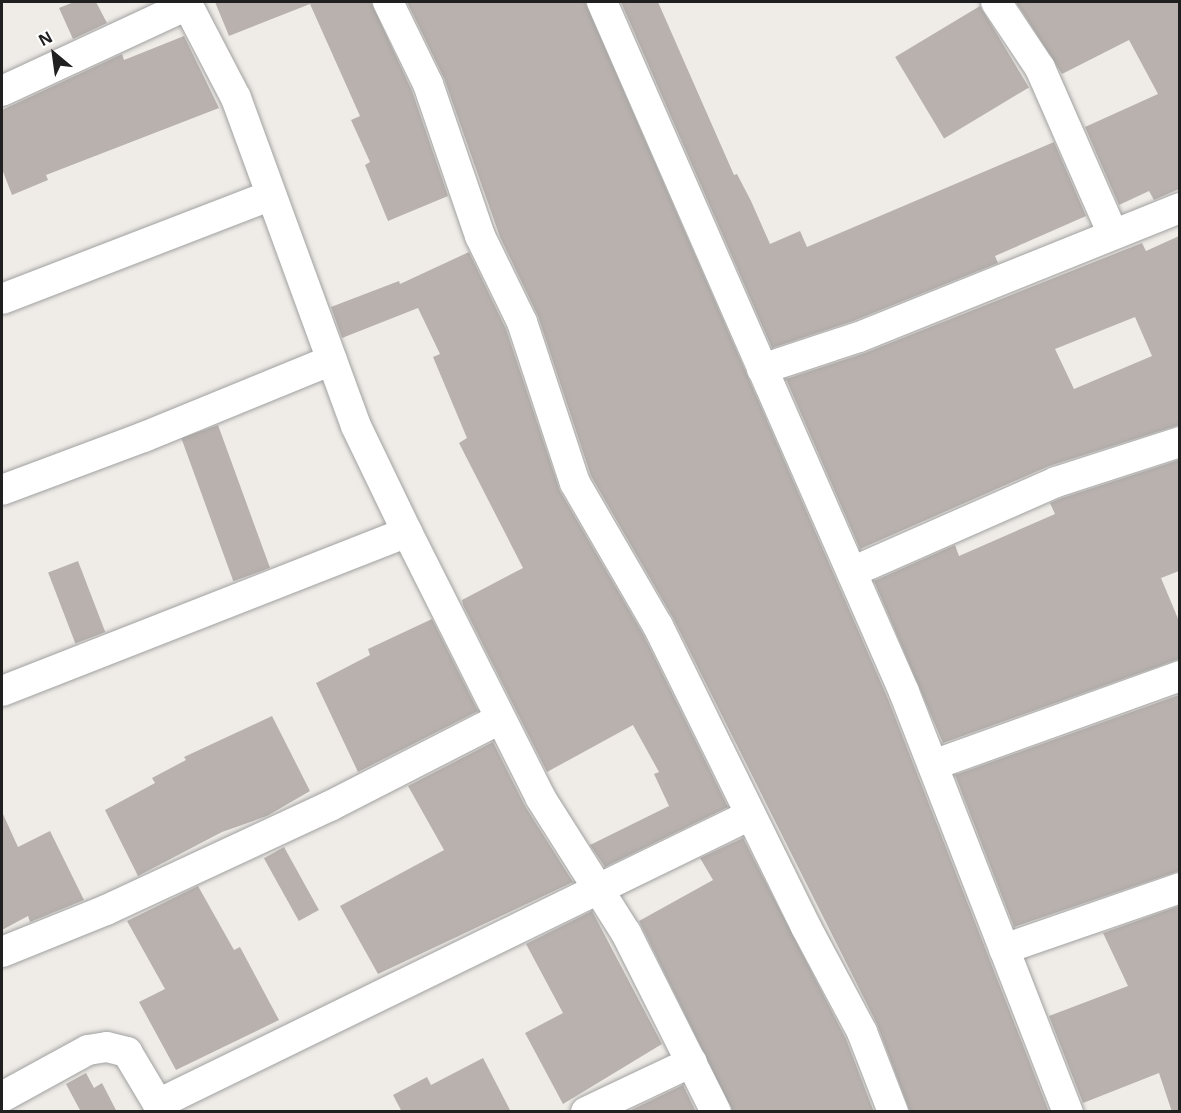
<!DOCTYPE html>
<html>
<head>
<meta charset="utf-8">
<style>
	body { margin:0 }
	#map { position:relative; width:1181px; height:1113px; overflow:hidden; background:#efece7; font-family:"Noto Sans",sans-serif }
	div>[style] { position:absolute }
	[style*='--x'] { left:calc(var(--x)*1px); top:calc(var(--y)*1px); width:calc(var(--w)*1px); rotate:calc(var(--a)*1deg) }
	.building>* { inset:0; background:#b8b1ad; transform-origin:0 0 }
	.roads { filter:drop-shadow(0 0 2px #a1a1a1) drop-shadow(0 0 2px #a1a1a1) }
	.minor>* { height:30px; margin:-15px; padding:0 15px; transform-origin:15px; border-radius:15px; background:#fff }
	span { translate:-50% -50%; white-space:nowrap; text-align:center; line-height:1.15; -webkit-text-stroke:6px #fff; paint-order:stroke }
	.frame { position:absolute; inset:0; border:3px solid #202020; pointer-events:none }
	.north { position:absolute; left:24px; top:24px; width:60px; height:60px; -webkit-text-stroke:4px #fff; paint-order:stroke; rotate:331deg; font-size:16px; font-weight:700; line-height:24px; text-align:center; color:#202020 }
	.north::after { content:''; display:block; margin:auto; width:21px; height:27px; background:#202020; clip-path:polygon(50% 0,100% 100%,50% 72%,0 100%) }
</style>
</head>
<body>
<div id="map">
	<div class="building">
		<i style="clip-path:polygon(74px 2px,96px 2px,107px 23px,73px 39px,59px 8px)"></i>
		<i style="clip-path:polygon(215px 2px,371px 2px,412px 91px,448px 196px,388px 221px,365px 165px,370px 162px,351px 120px,360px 116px,310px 4px,229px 36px)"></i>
		<i style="clip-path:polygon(407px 2px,585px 2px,888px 699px,1049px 1112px,910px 1112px,877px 1024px,673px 618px,591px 476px,538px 316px,500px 237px,444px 78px)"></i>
		<i style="clip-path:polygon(621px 2px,658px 2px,734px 175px,737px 174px,751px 201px,770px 244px,800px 231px,807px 247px,1054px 142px,1086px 216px,995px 256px,998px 263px,853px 321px,772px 348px)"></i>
		<i style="clip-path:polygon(1016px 2px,1179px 2px,1179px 189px,1154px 200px,1149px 191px,1119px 205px,1085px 127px,1158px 94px,1129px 40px,1062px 74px)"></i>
		<i style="left:980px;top:6px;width:95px;height:99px;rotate:59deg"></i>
		<i style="clip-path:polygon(184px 36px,219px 108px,46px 175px,48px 180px,12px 195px,2px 169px,2px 110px,122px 54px,124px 60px)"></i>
		<i style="clip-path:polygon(evenodd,1179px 236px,1179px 425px,1049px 466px,860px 549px,786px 379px,865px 353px,1142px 243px,1146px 251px,1179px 236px,1135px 317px,1152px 356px,1074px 389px,1055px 349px,1135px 317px)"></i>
		<i style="clip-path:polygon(469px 252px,506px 329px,560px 491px,643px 634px,728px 807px,605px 867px,590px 845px,669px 806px,654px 774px,659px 772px,633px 725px,547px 772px,463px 605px,462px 600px,523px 568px,459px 443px,467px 438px,433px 357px,440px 354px,418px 308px,342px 338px,331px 307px,399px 281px,400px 284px)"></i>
		<i style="left:218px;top:425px;width:152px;height:39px;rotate:70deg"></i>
		<i style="clip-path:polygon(1179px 460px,1179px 571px,1161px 578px,1179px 621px,1179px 659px,943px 743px,874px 581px,955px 545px,959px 556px,1055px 514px,1050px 503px,1062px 498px)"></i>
		<i style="left:78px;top:561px;width:76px;height:32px;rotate:69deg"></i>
		<i style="clip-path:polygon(432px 619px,478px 711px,358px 772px,316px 683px,370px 655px,368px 649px)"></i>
		<i style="clip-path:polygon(1179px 695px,1179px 871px,1014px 927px,955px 775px)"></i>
		<i style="clip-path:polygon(272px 716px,310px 791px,267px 816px,222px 832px,138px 876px,105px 810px,155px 783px,152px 778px,186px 760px,184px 757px)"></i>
		<i style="clip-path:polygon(493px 742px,525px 806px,573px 882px,378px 974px,340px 906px,444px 850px,408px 786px)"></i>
		<i style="clip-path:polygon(2px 812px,18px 847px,50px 831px,84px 900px,30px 922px,28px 916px,2px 930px)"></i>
		<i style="clip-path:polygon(743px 838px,846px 1039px,874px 1112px,733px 1112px,639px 921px,713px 880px,700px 858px)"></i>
		<i style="left:284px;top:847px;width:72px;height:23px;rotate:61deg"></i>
		<i style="clip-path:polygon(198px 886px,234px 950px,240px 947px,279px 1020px,176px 1070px,139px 1002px,165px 989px,127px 921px)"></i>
		<i style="clip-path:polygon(1179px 906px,1179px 1112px,1172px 1112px,1159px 1073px,1083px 1103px,1049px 1016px,1128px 986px,1103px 933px)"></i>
		<i style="clip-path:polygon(592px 911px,662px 1044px,563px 1104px,525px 1033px,563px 1013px,526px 944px)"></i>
		<i style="clip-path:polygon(483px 1058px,511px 1112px,402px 1112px,393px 1095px,427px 1077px,431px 1085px)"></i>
		<i style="clip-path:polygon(86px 1073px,94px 1088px,102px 1083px,117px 1112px,81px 1112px,66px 1084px)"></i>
		<i style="clip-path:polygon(683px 1085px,696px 1112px,627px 1112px)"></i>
	</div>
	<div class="roads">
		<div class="minor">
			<i style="--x:186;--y:2;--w:108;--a:62.5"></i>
			<i style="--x:236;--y:98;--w:349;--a:69.9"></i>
			<i style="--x:356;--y:426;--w:118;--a:64.3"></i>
			<i style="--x:407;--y:532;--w:297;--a:63.3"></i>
			<i style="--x:540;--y:797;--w:161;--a:57.7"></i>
			<i style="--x:626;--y:933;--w:200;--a:63.3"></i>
			<i style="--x:388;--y:2;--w:91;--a:64"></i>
			<i style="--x:428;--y:84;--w:161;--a:71.1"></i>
			<i style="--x:480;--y:236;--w:96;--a:64"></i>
			<i style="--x:522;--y:322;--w:169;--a:71.8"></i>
			<i style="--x:575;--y:483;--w:165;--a:59.9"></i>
			<i style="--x:658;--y:626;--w:335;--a:63.8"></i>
			<i style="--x:806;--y:927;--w:119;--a:61.9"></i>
			<i style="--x:862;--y:1032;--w:86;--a:68.8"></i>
			<i style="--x:602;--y:2;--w:753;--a:66.36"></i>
			<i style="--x:904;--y:692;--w:451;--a:68.7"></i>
			<i style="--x:996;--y:2;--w:79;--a:56.3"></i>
			<i style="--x:1040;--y:68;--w:179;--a:66.3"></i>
			<i style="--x:2;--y:91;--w:204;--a:-24.9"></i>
			<i style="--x:2;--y:299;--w:288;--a:-21.1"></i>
			<i style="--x:762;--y:369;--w:102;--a:-18.3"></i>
			<i style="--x:859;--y:337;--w:346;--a:-21.9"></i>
			<i style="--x:2;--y:490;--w:152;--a:-20.5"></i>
			<i style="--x:144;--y:437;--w:203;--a:-22.3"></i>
			<i style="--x:852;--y:572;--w:223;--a:-23.8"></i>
			<i style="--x:1056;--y:482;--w:130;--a:-17.9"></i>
			<i style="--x:2;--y:691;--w:435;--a:-21.4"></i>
			<i style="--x:933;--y:765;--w:263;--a:-19.8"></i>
			<i style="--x:1004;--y:949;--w:186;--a:-19.1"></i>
			<i style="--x:2;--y:952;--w:112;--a:-22"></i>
			<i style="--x:106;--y:910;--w:247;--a:-24.9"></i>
			<i style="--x:330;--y:806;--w:191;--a:-27.1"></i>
			<i style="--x:2;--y:1097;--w:98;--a:-28.7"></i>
			<i style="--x:88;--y:1050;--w:19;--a:-9"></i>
			<i style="--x:107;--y:1047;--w:21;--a:14"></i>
			<i style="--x:127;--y:1052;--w:61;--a:59.2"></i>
			<i style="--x:162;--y:1112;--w:9;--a:-117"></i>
			<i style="--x:158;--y:1104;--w:659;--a:-26.02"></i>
			<i style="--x:586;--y:1112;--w:117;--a:-25.3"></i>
		</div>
	</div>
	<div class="frame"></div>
	<div class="north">N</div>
</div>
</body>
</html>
